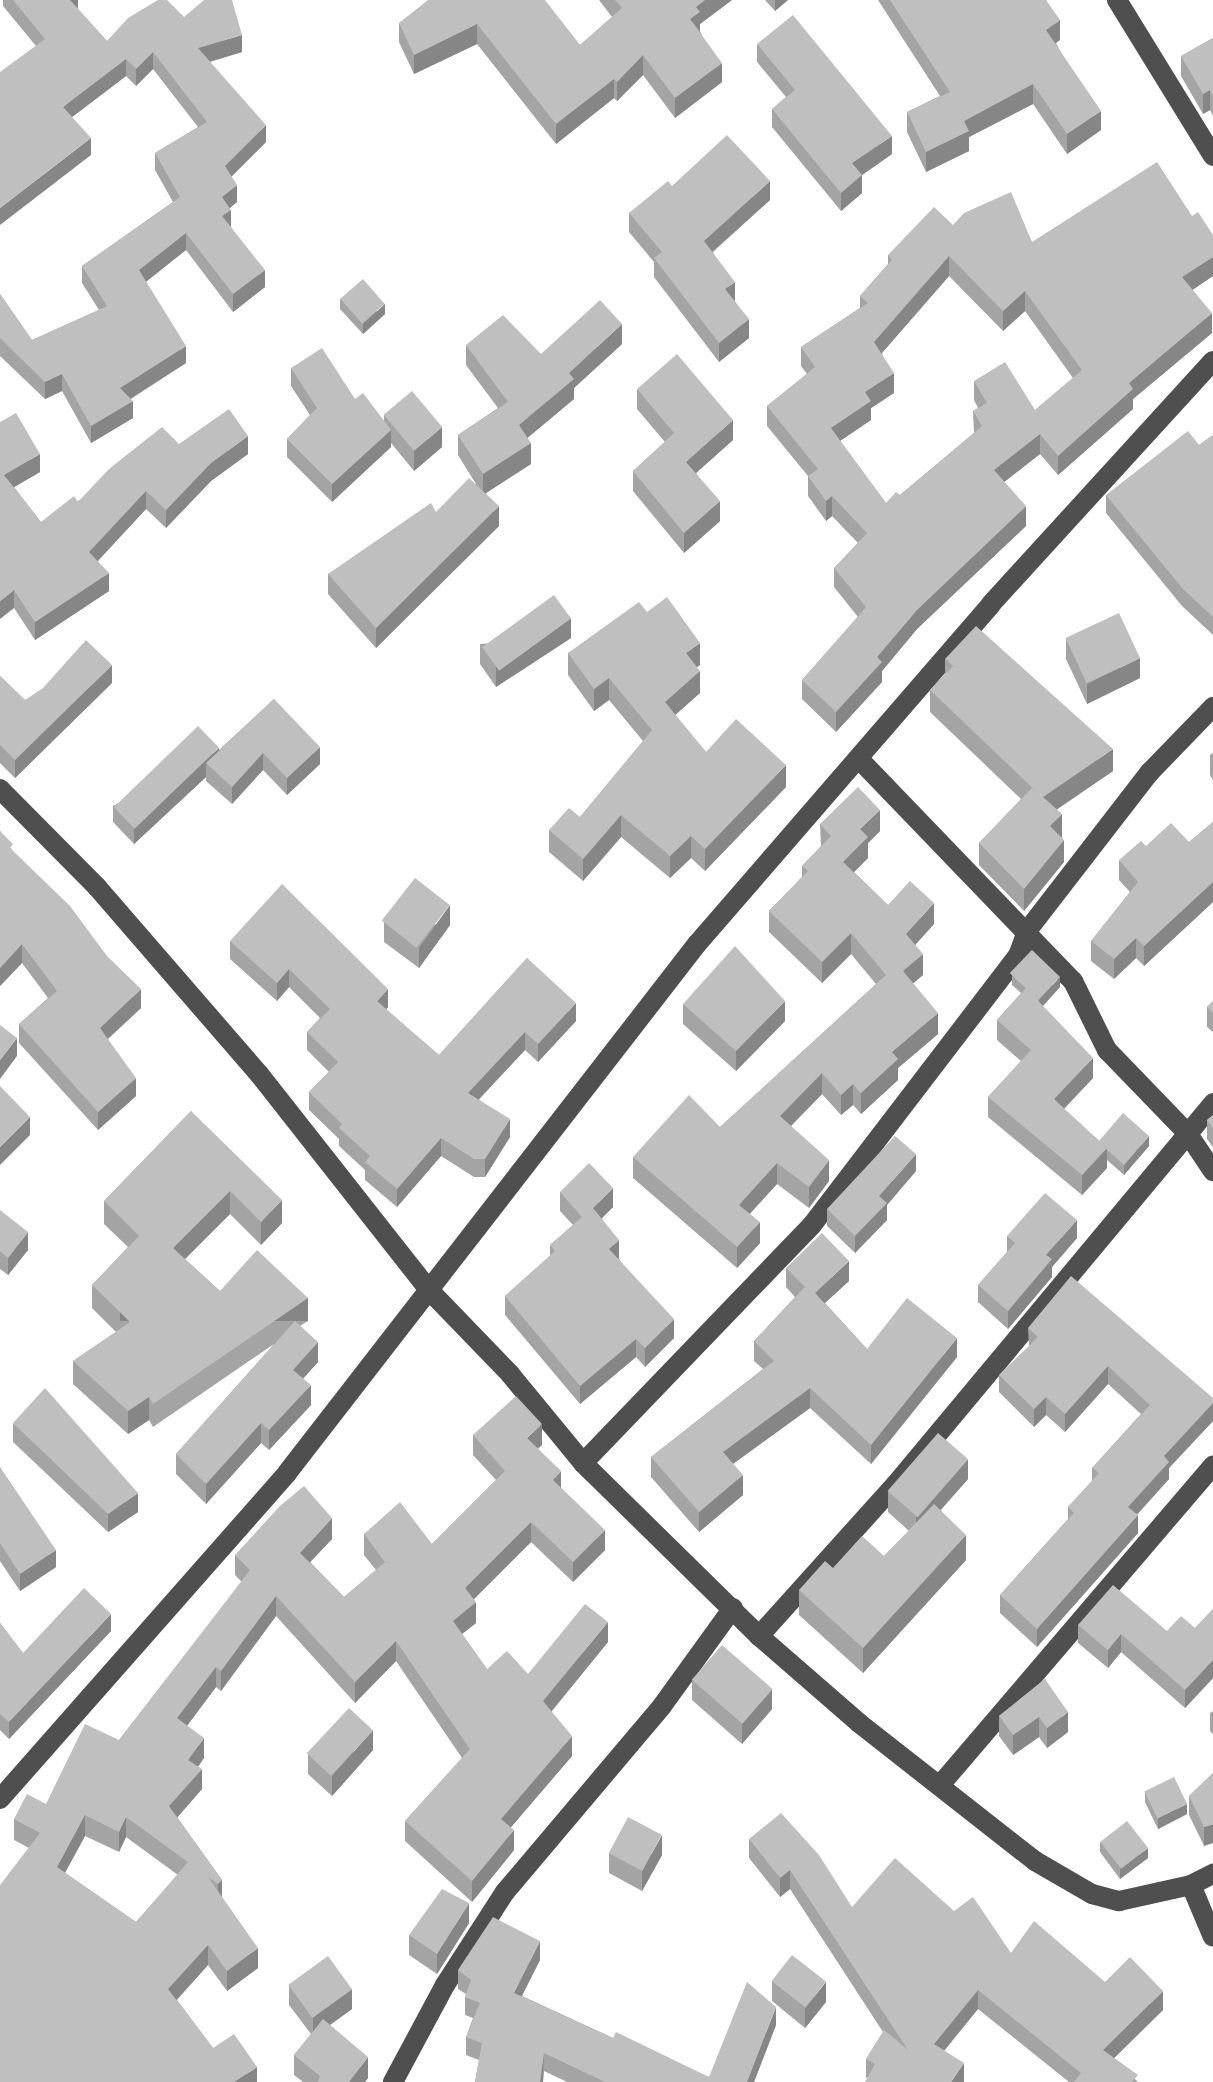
<!DOCTYPE html>
<html>
<head>
<meta charset="utf-8">
<style>
	body { margin:0 }
	#map { position:relative; width:1213px; height:2082px; overflow:hidden; background:#fff; font-family:Rubik,sans-serif }
	div>[style] { position:absolute }
	[style*='--x'] { left:calc(var(--x)*1px); top:calc(var(--y)*1px); width:calc(var(--w)*1px); rotate:calc(var(--a)*1deg) }
	.minor>* { height:20px; margin:-10px; padding:0 10px; transform-origin:10px; border-radius:10px; background:#4f4f4f }
	.wall>* { inset:0; background:#a4a4a4 }
	.shaded-wall>* { inset:0; background:#868686; transform-origin:0 0 }
	.building>* { inset:0; background:#bfbfbf; transform-origin:0 0 }
	span { translate:-50% -50%; white-space:nowrap; text-align:center; line-height:1.15; -webkit-text-stroke:8px #fff; paint-order:stroke }
</style>
</head>
<body>
<div id="map">
	<div class="minor">
		<i style="--x:1117;--y:0;--w:183;--a:58.4"></i>
		<i style="--x:861;--y:761;--w:306;--a:46.1"></i>
		<i style="--x:1073;--y:981;--w:77;--a:63.8"></i>
		<i style="--x:1107;--y:1050;--w:117;--a:46"></i>
		<i style="--x:1188;--y:1134;--w:45;--a:56"></i>
		<i style="--x:0;--y:789;--w:138;--a:45.3"></i>
		<i style="--x:97;--y:887;--w:247;--a:49.1"></i>
		<i style="--x:259;--y:1074;--w:275;--a:51.8"></i>
		<i style="--x:429;--y:1290;--w:117;--a:46"></i>
		<i style="--x:510;--y:1374;--w:115;--a:50.6"></i>
		<i style="--x:583;--y:1463;--w:247;--a:44.5"></i>
		<i style="--x:759;--y:1636;--w:133;--a:41"></i>
		<i style="--x:859;--y:1723;--w:224;--a:38.1"></i>
		<i style="--x:1035;--y:1861;--w:66;--a:30.1"></i>
		<i style="--x:1092;--y:1894;--w:28;--a:15"></i>
		<i style="--x:1119;--y:1901;--w:74;--a:-12.5"></i>
		<i style="--x:1191;--y:1885;--w:25;--a:-27"></i>
		<i style="--x:583;--y:1463;--w:330;--a:-46.1"></i>
		<i style="--x:812;--y:1225;--w:339;--a:-52.6"></i>
		<i style="--x:1018;--y:956;--w:27;--a:-70"></i>
		<i style="--x:1027;--y:931;--w:201;--a:-52.3"></i>
		<i style="--x:1150;--y:772;--w:91;--a:-45.9"></i>
		<i style="--x:759;--y:1636;--w:205;--a:-48"></i>
		<i style="--x:896;--y:1484;--w:496;--a:-50.2"></i>
		<i style="--x:941;--y:1784;--w:419;--a:-49.5"></i>
		<i style="--x:0;--y:1799;--w:434;--a:-48.6"></i>
		<i style="--x:287;--y:1473;--w:669;--a:-52.22"></i>
		<i style="--x:697;--y:944;--w:449;--a:-49.1"></i>
		<i style="--x:991;--y:604;--w:329;--a:-47.6"></i>
		<i style="--x:1191;--y:1885;--w:56;--a:67.1"></i>
		<i style="--x:393;--y:2082;--w:110;--a:-61.8"></i>
		<i style="--x:445;--y:1985;--w:111;--a:-57.2"></i>
		<i style="--x:505;--y:1892;--w:243;--a:-49.8"></i>
		<i style="--x:662;--y:1706;--w:121;--a:-54.1"></i>
	</div>
	<div class="wall">
		<i style="clip-path:polygon(3px 0,78px 0,78px 9px,107px 41px,184px 17px,242px 52px,210px 62px,266px 142px,231px 177px,237px 202px,230px 208px,231px 227px,265px 287px,233px 312px,186px 250px,146px 282px,186px 363px,131px 399px,133px 418px,91px 443px,62px 391px,45px 399px,0 356px,0 294px,32px 340px,99px 310px,82px 283px,82px 266px,173px 202px,155px 170px,155px 153px,198px 127px,153px 69px,136px 86px,126px 76px,72px 117px,91px 155px,36px 46px,3px 6px)"></i>
		<i style="clip-path:polygon(599px 0,732px 0,700px 24px,700px 31px,722px 82px,675px 118px,643px 75px,617px 101px,614px 98px,556px 144px,477px 44px,414px 74px,399px 42px,399px 23px,548px 5px,580px 45px,612px 17px)"></i>
		<i style="clip-path:polygon(765px 0,788px 0,775px 11px)"></i>
		<i style="clip-path:polygon(878px 0,1046px 0,1060px 40px,1056px 43px,1101px 130px,1067px 154px,1033px 104px,969px 137px,969px 151px,926px 172px,907px 132px,907px 112px,940px 96px)"></i>
		<i style="clip-path:polygon(1213px 38px,1213px 116px,1210px 110px,1203px 114px,1181px 76px,1181px 56px)"></i>
		<i style="clip-path:polygon(757px 44px,892px 154px,862px 175px,862px 193px,841px 211px,772px 127px,772px 109px,786px 97px,757px 62px)"></i>
		<i style="clip-path:polygon(672px 186px,770px 200px,713px 252px,735px 301px,749px 338px,719px 362px,654px 277px,654px 262px,629px 232px,629px 213px)"></i>
		<i style="clip-path:polygon(evenodd,1192px 216px,1213px 235px,1213px 276px,1192px 290px,1212px 333px,1133px 399px,1133px 409px,1058px 475px,1040px 454px,1004px 482px,1026px 526px,917px 629px,882px 671px,882px 682px,836px 732px,802px 699px,802px 680px,858px 617px,834px 587px,834px 568px,858px 543px,832px 516px,826px 521px,808px 496px,808px 476px,767px 426px,767px 406px,807px 374px,801px 366px,801px 347px,860px 308px,860px 296px,888px 264px,888px 255px,953px 225px,1032px 242px,1192px 216px,949px 276px,1003px 331px,1025px 311px,1073px 378px,1035px 410px,974px 381px,974px 400px,978px 408px,973px 411px,974px 433px,900px 495px,886px 503px,840px 441px,871px 420px,871px 408px,894px 393px,882px 353px,949px 276px)"></i>
		<i style="clip-path:polygon(340px 299px,385px 314px,363px 334px,340px 309px)"></i>
		<i style="clip-path:polygon(622px 344px,574px 388px,574px 399px,527px 438px,531px 464px,486px 493px,499px 526px,376px 648px,328px 594px,328px 574px,436px 512px,476px 484px,458px 455px,458px 435px,498px 408px,466px 365px,466px 345px,541px 354px)"></i>
		<i style="clip-path:polygon(291px 368px,384px 421px,384px 415px,442px 447px,414px 471px,391px 443px,391px 447px,332px 502px,287px 457px,287px 439px,310px 415px,291px 386px)"></i>
		<i style="clip-path:polygon(637px 389px,733px 440px,696px 473px,720px 521px,684px 553px,633px 491px,633px 471px,665px 442px,637px 409px)"></i>
		<i style="clip-path:polygon(0 422px,40px 472px,14px 487px,41px 522px,179px 444px,248px 454px,211px 481px,166px 528px,146px 509px,98px 561px,109px 591px,35px 640px,14px 608px)"></i>
		<i style="clip-path:polygon(1213px 435px,1213px 635px,1182px 606px,1106px 513px,1106px 495px,1199px 445px)"></i>
		<i style="clip-path:polygon(647px 612px,700px 665px,697px 667px,700px 693px,675px 715px,706px 752px,786px 787px,705px 871px,691px 858px,670px 878px,621px 837px,583px 881px,549px 852px,549px 830px,580px 817px,643px 741px,609px 700px,594px 711px,568px 675px,568px 653px)"></i>
		<i style="clip-path:polygon(571px 638px,496px 687px,480px 664px,480px 644px)"></i>
		<i style="clip-path:polygon(1066px 639px,1140px 678px,1087px 704px,1066px 659px)"></i>
		<i style="clip-path:polygon(945px 659px,1113px 771px,1057px 809px,1062px 836px,1064px 862px,1024px 911px,979px 865px,979px 843px,1021px 799px,930px 712px,930px 690px,945px 674px)"></i>
		<i style="clip-path:polygon(0 676px,25px 700px,112px 683px,15px 778px,0 763px)"></i>
		<i style="clip-path:polygon(274px 699px,320px 764px,287px 795px,263px 770px,232px 804px,206px 781px,206px 777px,134px 844px,113px 822px,113px 806px,219px 750px)"></i>
		<i style="clip-path:polygon(1213px 753px,1213px 780px,1210px 775px,1210px 755px)"></i>
		<i style="clip-path:polygon(1213px 822px,1213px 902px,1144px 966px,1136px 958px,1114px 979px,1091px 961px,1091px 941px,1130px 892px,1119px 880px,1119px 860px,1146px 846px,1189px 842px)"></i>
		<i style="clip-path:polygon(820px 824px,880px 831px,868px 843px,868px 858px,854px 872px,888px 905px,934px 924px,915px 945px,923px 975px,913px 983px,938px 1034px,898px 1068px,898px 1080px,861px 1114px,853px 1105px,841px 1115px,822px 1094px,791px 1126px,829px 1181px,809px 1208px,777px 1184px,749px 1214px,760px 1243px,737px 1268px,633px 1178px,633px 1157px,720px 1127px,876px 984px,851px 954px,822px 983px,769px 932px,769px 911px,802px 877px,802px 866px,821px 846px)"></i>
		<i style="clip-path:polygon(0 831px,13px 852px,141px 1008px,108px 1039px,136px 1096px,98px 1130px,19px 1043px,19px 1024px,48px 998px,22px 963px,0 986px)"></i>
		<i style="clip-path:polygon(384px 922px,450px 925px,419px 968px,384px 942px)"></i>
		<i style="clip-path:polygon(230px 941px,388px 1007px,386px 1010px,439px 1055px,527px 958px,576px 1021px,538px 1062px,525px 1050px,479px 1099px,510px 1137px,485px 1177px,474px 1177px,441px 1156px,397px 1207px,365px 1180px,365px 1170px,339px 1146px,339px 1139px,309px 1110px,309px 1092px,329px 1072px,307px 1050px,307px 1032px,320px 1018px,289px 987px,277px 1001px,230px 959px)"></i>
		<i style="clip-path:polygon(1012px 975px,1060px 987px,1043px 1006px,1093px 1078px,1064px 1109px,1099px 1141px,1149px 1146px,1124px 1175px,1107px 1160px,1107px 1168px,1082px 1195px,988px 1117px,988px 1097px,1021px 1061px,997px 1040px,997px 1020px,1021px 993px,1012px 985px)"></i>
		<i style="clip-path:polygon(1213px 1001px,1213px 1032px,1207px 1027px,1207px 1007px)"></i>
		<i style="clip-path:polygon(683px 1004px,785px 1021px,736px 1071px,683px 1024px)"></i>
		<i style="clip-path:polygon(191px 1111px,282px 1223px,261px 1245px,230px 1214px,185px 1259px,220px 1291px,308px 1321px,300px 1326px,318px 1362px,303px 1378px,311px 1405px,269px 1450px,261px 1443px,206px 1504px,176px 1474px,176px 1454px,274px 1344px,153px 1427px,149px 1420px,128px 1434px,73px 1384px,73px 1361px,116px 1332px,92px 1308px,92px 1285px,128px 1247px,104px 1224px,104px 1201px)"></i>
		<i style="clip-path:polygon(1213px 1115px,1213px 1147px,1207px 1139px,1207px 1120px)"></i>
		<i style="clip-path:polygon(916px 1171px,887px 1205px,887px 1220px,855px 1253px,827px 1226px,827px 1209px)"></i>
		<i style="clip-path:polygon(560px 1192px,613px 1207px,602px 1218px,619px 1258px,619px 1259px,674px 1338px,645px 1367px,636px 1357px,580px 1404px,505px 1315px,505px 1296px,550px 1256px,550px 1245px,573px 1225px,560px 1211px)"></i>
		<i style="clip-path:polygon(0 1210px,28px 1250px,8px 1275px,0 1269px)"></i>
		<i style="clip-path:polygon(1007px 1236px,1077px 1238px,1052px 1267px,1052px 1277px,1008px 1329px,978px 1302px,978px 1285px,1007px 1252px)"></i>
		<i style="clip-path:polygon(786px 1268px,849px 1281px,825px 1303px,867px 1349px,957px 1357px,871px 1464px,810px 1408px,733px 1464px,743px 1495px,699px 1532px,651px 1477px,651px 1457px,763px 1369px,754px 1361px,754px 1341px,795px 1297px,786px 1287px)"></i>
		<i style="clip-path:polygon(1028px 1328px,1213px 1398px,1213px 1421px,1169px 1468px,1169px 1479px,1137px 1515px,1138px 1533px,1037px 1647px,1000px 1613px,1000px 1595px,1068px 1519px,1068px 1507px,1092px 1481px,1092px 1468px,1141px 1414px,1108px 1384px,1065px 1432px,1046px 1415px,1034px 1427px,999px 1392px,999px 1375px,1029px 1347px)"></i>
		<i style="clip-path:polygon(13px 1423px,138px 1512px,108px 1532px,13px 1442px)"></i>
		<i style="clip-path:polygon(evenodd,473px 1435px,542px 1445px,538px 1448px,561px 1488px,605px 1550px,573px 1582px,531px 1542px,474px 1599px,476px 1623px,462px 1634px,487px 1669px,528px 1674px,608px 1642px,551px 1711px,572px 1756px,511px 1827px,514px 1850px,472px 1902px,405px 1841px,405px 1821px,462px 1758px,396px 1661px,355px 1703px,276px 1616px,221px 1691px,216px 1687px,187px 1726px,204px 1758px,198px 1767px,202px 1789px,177px 1817px,222px 1880px,222px 1897px,258px 1968px,227px 1991px,208px 1965px,177px 2000px,213px 2048px,257px 2082px,0 2082px,29px 1848px,14px 1840px,14px 1819px,46px 1804px,119px 1740px,242px 1582px,235px 1575px,235px 1555px,332px 1539px,310px 1562px,344px 1597px,376px 1570px,364px 1555px,364px 1534px,432px 1544px,496px 1480px,473px 1455px,473px 1435px,85px 1836px,119px 1852px,126px 1837px,178px 1875px,136px 1922px,65px 1873px,85px 1836px)"></i>
		<i style="clip-path:polygon(0 1467px,56px 1567px,20px 1591px,0 1561px)"></i>
		<i style="clip-path:polygon(968px 1479px,941px 1510px,966px 1560px,863px 1673px,799px 1615px,799px 1590px,833px 1568px,884px 1556px,909px 1531px,888px 1512px,888px 1492px)"></i>
		<i style="clip-path:polygon(1213px 1609px,1213px 1678px,1185px 1708px,1121px 1652px,1108px 1668px,1078px 1643px,1078px 1625px,1167px 1631px,1195px 1628px)"></i>
		<i style="clip-path:polygon(0 1623px,23px 1653px,111px 1631px,9px 1739px,0 1730px)"></i>
		<i style="clip-path:polygon(1045px 1679px,1068px 1732px,1047px 1748px,1039px 1737px,1013px 1755px,999px 1736px,999px 1716px)"></i>
		<i style="clip-path:polygon(692px 1680px,772px 1709px,742px 1744px,692px 1700px)"></i>
		<i style="clip-path:polygon(1213px 1711px,1213px 1734px,1210px 1731px,1210px 1713px)"></i>
		<i style="clip-path:polygon(373px 1750px,332px 1796px,308px 1774px,308px 1754px)"></i>
		<i style="clip-path:polygon(1213px 1773px,1204px 1846px,1189px 1815px,1189px 1796px)"></i>
		<i style="clip-path:polygon(1145px 1792px,1187px 1814px,1158px 1829px,1145px 1802px)"></i>
		<i style="clip-path:polygon(749px 1839px,852px 1907px,954px 1911px,1011px 1953px,1105px 1982px,1163px 2010px,1114px 2058px,1138px 2082px,1069px 2082px,978px 2009px,944px 2051px,866px 2078px,866px 2059px,883px 2032px,790px 1889px,780px 1897px,749px 1858px)"></i>
		<i style="clip-path:polygon(1100px 1842px,1148px 1858px,1120px 1879px,1100px 1852px)"></i>
		<i style="clip-path:polygon(609px 1853px,662px 1855px,642px 1891px,609px 1873px)"></i>
		<i style="clip-path:polygon(469px 1923px,437px 1974px,409px 1955px,409px 1935px)"></i>
		<i style="clip-path:polygon(540px 1960px,522px 1996px,613px 2038px,709px 2077px,776px 2025px,754px 2082px,567px 2082px,544px 2071px,543px 2082px,475px 2082px,479px 2060px,466px 2055px,466px 2037px,473px 2018px,465px 2015px,465px 1997px,466px 1994px,458px 1989px,458px 1970px)"></i>
		<i style="clip-path:polygon(772px 1981px,826px 2002px,805px 2028px,772px 2001px)"></i>
		<i style="clip-path:polygon(289px 1985px,352px 2009px,330px 2025px,368px 2078px,365px 2082px,303px 2082px,294px 2075px,294px 2055px,311px 2034px,289px 2005px)"></i>
	</div>
	<div class="shaded-wall">
		<i style="clip-path:polygon(69px 0,78px 0,78px 8px)"></i>
		<i style="clip-path:polygon(705px 0,732px 0,700px 24px,700px 31px,690px 19px,696px 7px)"></i>
		<i style="clip-path:polygon(775px 0,788px 0,775px 11px)"></i>
		<i style="clip-path:polygon(1060px 20px,1060px 40px,1046px 49px,1046px 30px)"></i>
		<i style="clip-path:polygon(477px 24px,477px 44px,414px 74px,414px 55px)"></i>
		<i style="clip-path:polygon(242px 35px,242px 52px,198px 65px,198px 48px)"></i>
		<i style="clip-path:polygon(153px 52px,153px 69px,136px 86px,136px 69px)"></i>
		<i style="clip-path:polygon(643px 55px,643px 75px,617px 101px,617px 82px)"></i>
		<i style="clip-path:polygon(126px 59px,126px 76px,63px 124px,63px 107px)"></i>
		<i style="clip-path:polygon(722px 63px,722px 82px,675px 118px,675px 98px)"></i>
		<i style="clip-path:polygon(614px 79px,614px 98px,556px 144px,556px 124px)"></i>
		<i style="clip-path:polygon(1033px 84px,1033px 104px,969px 137px,969px 151px,926px 172px,926px 152px,964px 121px)"></i>
		<i style="clip-path:polygon(1210px 90px,1210px 110px,1203px 114px,1203px 94px)"></i>
		<i style="clip-path:polygon(1101px 111px,1101px 130px,1067px 154px,1067px 134px)"></i>
		<i style="clip-path:polygon(266px 125px,266px 142px,225px 183px,225px 166px)"></i>
		<i style="clip-path:polygon(892px 136px,892px 154px,862px 175px,862px 193px,841px 211px,841px 193px,852px 163px)"></i>
		<i style="clip-path:polygon(91px 138px,91px 155px,0 225px,0 208px)"></i>
		<i style="clip-path:polygon(770px 181px,770px 200px,704px 259px,704px 241px)"></i>
		<i style="clip-path:polygon(237px 185px,237px 202px,222px 214px,222px 197px)"></i>
		<i style="clip-path:polygon(231px 210px,231px 227px,222px 216px)"></i>
		<i style="clip-path:polygon(186px 233px,186px 250px,139px 287px,139px 270px)"></i>
		<i style="clip-path:polygon(949px 256px,949px 276px,874px 362px,874px 342px)"></i>
		<i style="clip-path:polygon(1213px 257px,1213px 276px,1182px 297px,1182px 277px)"></i>
		<i style="clip-path:polygon(265px 270px,265px 287px,233px 312px,233px 294px)"></i>
		<i style="clip-path:polygon(735px 282px,735px 301px,725px 308px,725px 289px)"></i>
		<i style="clip-path:polygon(1025px 291px,1025px 311px,1003px 331px,1003px 311px)"></i>
		<i style="clip-path:polygon(385px 304px,385px 314px,363px 334px,363px 324px)"></i>
		<i style="clip-path:polygon(1212px 313px,1212px 333px,1133px 399px,1133px 409px,1058px 475px,1058px 456px,1129px 383px)"></i>
		<i style="clip-path:polygon(749px 319px,749px 338px,719px 362px,719px 343px)"></i>
		<i style="clip-path:polygon(622px 324px,622px 344px,574px 388px,574px 399px,519px 445px,519px 425px,569px 373px)"></i>
		<i style="clip-path:polygon(186px 346px,186px 363px,120px 405px,120px 388px)"></i>
		<i style="clip-path:polygon(894px 373px,894px 393px,871px 408px,871px 420px,831px 447px,831px 428px,865px 392px)"></i>
		<i style="clip-path:polygon(62px 374px,62px 391px,45px 399px,45px 382px)"></i>
		<i style="clip-path:polygon(133px 401px,133px 418px,91px 443px,91px 426px)"></i>
		<i style="clip-path:polygon(733px 420px,733px 440px,686px 482px,686px 462px)"></i>
		<i style="clip-path:polygon(442px 427px,442px 447px,414px 471px,414px 451px)"></i>
		<i style="clip-path:polygon(391px 430px,391px 447px,332px 502px,332px 484px)"></i>
		<i style="clip-path:polygon(1040px 434px,1040px 454px,994px 490px,994px 470px)"></i>
		<i style="clip-path:polygon(248px 436px,248px 454px,211px 481px,166px 528px,166px 510px,211px 463px)"></i>
		<i style="clip-path:polygon(531px 443px,531px 464px,483px 495px,483px 474px)"></i>
		<i style="clip-path:polygon(40px 454px,40px 472px,4px 493px,4px 475px)"></i>
		<i style="clip-path:polygon(146px 491px,146px 509px,89px 570px,89px 552px)"></i>
		<i style="clip-path:polygon(832px 496px,832px 516px,826px 521px,826px 501px)"></i>
		<i style="clip-path:polygon(720px 501px,720px 521px,684px 553px,684px 533px)"></i>
		<i style="clip-path:polygon(499px 506px,499px 526px,376px 648px,376px 628px)"></i>
		<i style="clip-path:polygon(1026px 506px,1026px 526px,917px 629px,882px 671px,882px 682px,836px 732px,836px 712px,877px 657px,917px 610px)"></i>
		<i style="clip-path:polygon(109px 573px,109px 591px,35px 640px,35px 622px)"></i>
		<i style="clip-path:polygon(14px 590px,14px 608px,0 619px,0 601px)"></i>
		<i style="clip-path:polygon(571px 618px,571px 638px,496px 687px,496px 667px)"></i>
		<i style="clip-path:polygon(700px 643px,700px 665px,686px 675px,686px 653px)"></i>
		<i style="clip-path:polygon(1140px 658px,1140px 678px,1087px 704px,1087px 684px)"></i>
		<i style="clip-path:polygon(112px 665px,112px 683px,15px 778px,15px 760px)"></i>
		<i style="clip-path:polygon(700px 671px,700px 693px,665px 724px,665px 702px)"></i>
		<i style="clip-path:polygon(609px 678px,609px 700px,594px 711px,594px 689px)"></i>
		<i style="clip-path:polygon(320px 747px,320px 764px,287px 795px,287px 778px)"></i>
		<i style="clip-path:polygon(219px 748px,219px 764px,206px 763px,206px 777px,134px 844px,134px 828px)"></i>
		<i style="clip-path:polygon(1113px 749px,1113px 771px,1043px 819px,1043px 797px)"></i>
		<i style="clip-path:polygon(263px 753px,263px 770px,232px 804px,232px 787px)"></i>
		<i style="clip-path:polygon(786px 765px,786px 787px,705px 871px,705px 849px)"></i>
		<i style="clip-path:polygon(880px 810px,880px 831px,868px 843px,868px 858px,843px 883px,843px 862px,860px 829px)"></i>
		<i style="clip-path:polygon(1062px 814px,1062px 836px,1050px 848px,1050px 826px)"></i>
		<i style="clip-path:polygon(621px 815px,621px 837px,583px 881px,583px 859px)"></i>
		<i style="clip-path:polygon(691px 836px,691px 858px,670px 878px,670px 856px)"></i>
		<i style="clip-path:polygon(1064px 840px,1064px 862px,1024px 911px,1024px 889px)"></i>
		<i style="clip-path:polygon(1213px 882px,1213px 902px,1144px 966px,1144px 946px)"></i>
		<i style="clip-path:polygon(934px 903px,934px 924px,906px 955px,906px 934px)"></i>
		<i style="clip-path:polygon(450px 905px,450px 925px,419px 968px,419px 948px)"></i>
		<i style="clip-path:polygon(851px 933px,851px 954px,822px 983px,822px 962px)"></i>
		<i style="clip-path:polygon(1136px 938px,1136px 958px,1114px 979px,1114px 959px)"></i>
		<i style="clip-path:polygon(22px 944px,22px 963px,0 986px,0 968px)"></i>
		<i style="clip-path:polygon(923px 954px,923px 975px,903px 992px,903px 971px)"></i>
		<i style="clip-path:polygon(289px 969px,289px 987px,277px 1001px,277px 983px)"></i>
		<i style="clip-path:polygon(1060px 977px,1060px 987px,1039px 1010px,1039px 1000px)"></i>
		<i style="clip-path:polygon(141px 989px,141px 1008px,100px 1046px,100px 1028px)"></i>
		<i style="clip-path:polygon(388px 989px,388px 1007px,377px 1019px,377px 1001px)"></i>
		<i style="clip-path:polygon(785px 1001px,785px 1021px,736px 1071px,736px 1051px)"></i>
		<i style="clip-path:polygon(576px 1003px,576px 1021px,538px 1062px,538px 1044px)"></i>
		<i style="clip-path:polygon(938px 1013px,938px 1034px,898px 1068px,898px 1080px,861px 1114px,861px 1093px,892px 1052px)"></i>
		<i style="clip-path:polygon(525px 1032px,525px 1050px,468px 1111px,468px 1093px)"></i>
		<i style="clip-path:polygon(17px 1038px,17px 1056px,0 1079px,0 1060px)"></i>
		<i style="clip-path:polygon(1093px 1058px,1093px 1078px,1054px 1119px,1054px 1099px)"></i>
		<i style="clip-path:polygon(822px 1073px,822px 1094px,780px 1137px,780px 1116px)"></i>
		<i style="clip-path:polygon(136px 1078px,136px 1096px,98px 1130px,98px 1112px)"></i>
		<i style="clip-path:polygon(853px 1084px,853px 1105px,841px 1115px,841px 1095px)"></i>
		<i style="clip-path:polygon(30px 1117px,30px 1135px,0 1165px,0 1147px)"></i>
		<i style="clip-path:polygon(510px 1119px,510px 1137px,485px 1177px,485px 1159px)"></i>
		<i style="clip-path:polygon(1149px 1136px,1149px 1146px,1124px 1175px,1124px 1165px)"></i>
		<i style="clip-path:polygon(441px 1138px,441px 1156px,397px 1207px,397px 1189px)"></i>
		<i style="clip-path:polygon(1107px 1148px,1107px 1168px,1082px 1195px,1082px 1175px)"></i>
		<i style="clip-path:polygon(916px 1154px,916px 1171px,887px 1205px,887px 1220px,855px 1253px,855px 1236px,879px 1196px)"></i>
		<i style="clip-path:polygon(829px 1160px,829px 1181px,809px 1208px,809px 1187px)"></i>
		<i style="clip-path:polygon(777px 1163px,777px 1184px,739px 1226px,739px 1205px)"></i>
		<i style="clip-path:polygon(613px 1188px,613px 1207px,593px 1227px,593px 1208px)"></i>
		<i style="clip-path:polygon(230px 1191px,230px 1214px,173px 1271px,173px 1248px)"></i>
		<i style="clip-path:polygon(282px 1200px,282px 1223px,261px 1245px,261px 1222px)"></i>
		<i style="clip-path:polygon(1077px 1220px,1077px 1238px,1052px 1267px,1052px 1277px,1008px 1329px,1008px 1311px,1046px 1255px)"></i>
		<i style="clip-path:polygon(760px 1222px,760px 1243px,737px 1268px,737px 1247px)"></i>
		<i style="clip-path:polygon(28px 1232px,28px 1250px,8px 1275px,8px 1258px)"></i>
		<i style="clip-path:polygon(619px 1240px,619px 1258px,609px 1267px,609px 1249px)"></i>
		<i style="clip-path:polygon(849px 1261px,849px 1281px,815px 1312px,815px 1293px)"></i>
		<i style="left:308px;top:1298px;width:23px;height:188px;rotate:90deg"></i>
		<i style="clip-path:polygon(674px 1319px,674px 1338px,645px 1367px,645px 1348px)"></i>
		<i style="clip-path:polygon(957px 1338px,957px 1357px,871px 1464px,871px 1445px)"></i>
		<i style="clip-path:polygon(636px 1339px,636px 1357px,580px 1404px,580px 1386px)"></i>
		<i style="clip-path:polygon(318px 1342px,318px 1362px,293px 1390px,293px 1370px)"></i>
		<i style="clip-path:polygon(1108px 1366px,1108px 1384px,1065px 1432px,1065px 1414px)"></i>
		<i style="clip-path:polygon(311px 1385px,311px 1405px,269px 1450px,269px 1430px)"></i>
		<i style="clip-path:polygon(810px 1388px,810px 1408px,723px 1471px,723px 1452px)"></i>
		<i style="clip-path:polygon(149px 1397px,149px 1420px,128px 1434px,128px 1411px)"></i>
		<i style="clip-path:polygon(1046px 1397px,1046px 1415px,1034px 1427px,1034px 1409px)"></i>
		<i style="clip-path:polygon(1213px 1403px,1213px 1421px,1169px 1468px,1169px 1479px,1128px 1524px,1128px 1507px,1164px 1456px)"></i>
		<i style="clip-path:polygon(261px 1423px,261px 1443px,206px 1504px,206px 1484px)"></i>
		<i style="clip-path:polygon(542px 1424px,542px 1445px,527px 1458px,527px 1438px)"></i>
		<i style="clip-path:polygon(968px 1459px,968px 1479px,916px 1537px,916px 1517px)"></i>
		<i style="clip-path:polygon(561px 1471px,561px 1491px,553px 1480px)"></i>
		<i style="clip-path:polygon(743px 1475px,743px 1495px,699px 1532px,699px 1512px)"></i>
		<i style="clip-path:polygon(138px 1493px,138px 1512px,108px 1532px,108px 1514px)"></i>
		<i style="clip-path:polygon(1138px 1515px,1138px 1533px,1037px 1647px,1037px 1629px)"></i>
		<i style="clip-path:polygon(332px 1518px,332px 1539px,300px 1573px,300px 1553px)"></i>
		<i style="clip-path:polygon(531px 1522px,531px 1542px,465px 1608px,465px 1588px)"></i>
		<i style="clip-path:polygon(605px 1530px,605px 1550px,573px 1582px,573px 1562px)"></i>
		<i style="clip-path:polygon(966px 1535px,966px 1560px,863px 1673px,863px 1648px)"></i>
		<i style="clip-path:polygon(56px 1550px,56px 1567px,20px 1591px,20px 1574px)"></i>
		<i style="clip-path:polygon(276px 1596px,276px 1616px,221px 1691px,221px 1671px)"></i>
		<i style="clip-path:polygon(476px 1602px,476px 1623px,453px 1641px,453px 1621px)"></i>
		<i style="clip-path:polygon(111px 1614px,111px 1631px,9px 1739px,9px 1722px)"></i>
		<i style="clip-path:polygon(608px 1622px,608px 1642px,543px 1722px,543px 1701px)"></i>
		<i style="clip-path:polygon(1121px 1634px,1121px 1652px,1108px 1668px,1108px 1650px)"></i>
		<i style="clip-path:polygon(396px 1641px,396px 1661px,355px 1703px,355px 1682px)"></i>
		<i style="clip-path:polygon(1213px 1660px,1213px 1678px,1185px 1708px,1185px 1690px)"></i>
		<i style="clip-path:polygon(216px 1667px,216px 1687px,177px 1739px,177px 1718px)"></i>
		<i style="clip-path:polygon(772px 1689px,772px 1709px,742px 1744px,742px 1724px)"></i>
		<i style="clip-path:polygon(1068px 1712px,1068px 1732px,1047px 1748px,1047px 1728px)"></i>
		<i style="clip-path:polygon(1039px 1717px,1039px 1737px,1013px 1755px,1013px 1735px)"></i>
		<i style="clip-path:polygon(373px 1730px,373px 1750px,332px 1796px,332px 1776px)"></i>
		<i style="clip-path:polygon(572px 1736px,572px 1756px,501px 1839px,501px 1819px)"></i>
		<i style="clip-path:polygon(204px 1738px,204px 1758px,188px 1780px,188px 1760px)"></i>
		<i style="clip-path:polygon(202px 1769px,202px 1789px,169px 1827px,169px 1806px)"></i>
		<i style="clip-path:polygon(1187px 1804px,1187px 1814px,1158px 1829px,1158px 1818px)"></i>
		<i style="clip-path:polygon(85px 1815px,85px 1836px,57px 1887px,57px 1867px)"></i>
		<i style="clip-path:polygon(126px 1817px,126px 1837px,119px 1852px,119px 1832px)"></i>
		<i style="clip-path:polygon(1213px 1824px,1213px 1843px,1204px 1846px,1204px 1827px)"></i>
		<i style="clip-path:polygon(514px 1830px,514px 1850px,472px 1902px,472px 1881px)"></i>
		<i style="clip-path:polygon(662px 1835px,662px 1855px,642px 1891px,642px 1871px)"></i>
		<i style="clip-path:polygon(1148px 1848px,1148px 1858px,1120px 1879px,1120px 1869px)"></i>
		<i style="clip-path:polygon(790px 1870px,790px 1889px,780px 1897px,780px 1878px)"></i>
		<i style="clip-path:polygon(222px 1880px,222px 1900px,218px 1904px,218px 1884px)"></i>
		<i style="clip-path:polygon(469px 1903px,469px 1923px,437px 1974px,437px 1954px)"></i>
		<i style="clip-path:polygon(540px 1941px,540px 1960px,514px 2011px,514px 1993px)"></i>
		<i style="clip-path:polygon(208px 1945px,208px 1965px,168px 2009px,168px 1989px)"></i>
		<i style="clip-path:polygon(258px 1948px,258px 1968px,227px 1991px,227px 1971px)"></i>
		<i style="clip-path:polygon(826px 1982px,826px 2002px,805px 2028px,805px 2008px)"></i>
		<i style="clip-path:polygon(352px 1989px,352px 2009px,313px 2037px,313px 2017px)"></i>
		<i style="clip-path:polygon(978px 1990px,978px 2009px,934px 2063px,934px 2044px)"></i>
		<i style="clip-path:polygon(1163px 1991px,1163px 2010px,1103px 2069px,1103px 2050px)"></i>
		<i style="clip-path:polygon(776px 2007px,776px 2025px,754px 2082px,747px 2082px)"></i>
		<i style="clip-path:polygon(544px 2053px,543px 2082px,540px 2082px)"></i>
		<i style="clip-path:polygon(368px 2057px,368px 2078px,365px 2082px,349px 2082px)"></i>
		<i style="clip-path:polygon(964px 2063px,964px 2082px,951px 2082px)"></i>
		<i style="clip-path:polygon(257px 2067px,257px 2082px,234px 2082px)"></i>
	</div>
	<div class="building">
		<i style="clip-path:polygon(13px 0,70px 0,107px 41px,128px 18px,158px 0,167px 0,184px 17px,204px 0,232px 0,242px 35px,198px 48px,266px 125px,225px 166px,237px 185px,222px 197px,231px 210px,222px 216px,265px 270px,233px 294px,186px 233px,139px 270px,186px 346px,120px 388px,133px 401px,91px 426px,62px 374px,45px 382px,0 338px,0 294px,32px 340px,107px 306px,82px 266px,180px 197px,155px 153px,207px 122px,153px 52px,136px 69px,126px 59px,63px 107px,91px 138px,0 208px,0 72px,45px 39px)"></i>
		<i style="clip-path:polygon(428px 0,545px 0,580px 45px,622px 8px,615px 0,705px 0,696px 7px,700px 12px,690px 19px,722px 63px,675px 98px,643px 55px,617px 82px,614px 79px,556px 124px,477px 24px,414px 55px,399px 23px)"></i>
		<i style="clip-path:polygon(890px 0,1046px 0,1060px 20px,1046px 30px,1101px 111px,1067px 134px,1033px 84px,964px 121px,969px 131px,926px 152px,907px 112px,950px 92px)"></i>
		<i style="clip-path:polygon(793px 15px,892px 136px,852px 163px,862px 175px,841px 193px,772px 109px,795px 90px,757px 44px)"></i>
		<i style="clip-path:polygon(1213px 38px,1213px 96px,1210px 90px,1203px 94px,1181px 56px)"></i>
		<i style="clip-path:polygon(727px 135px,770px 181px,704px 241px,735px 282px,725px 289px,749px 319px,719px 343px,654px 258px,662px 252px,629px 213px,668px 181px,672px 186px)"></i>
		<i style="clip-path:polygon(evenodd,1157px 162px,1192px 216px,1198px 212px,1213px 235px,1213px 257px,1182px 277px,1212px 313px,1129px 383px,1133px 389px,1058px 456px,1040px 434px,994px 470px,1026px 506px,917px 610px,877px 657px,882px 662px,836px 712px,802px 680px,866px 607px,834px 568px,867px 533px,832px 496px,826px 501px,808px 476px,818px 469px,767px 406px,815px 367px,801px 347px,868px 303px,860px 296px,892px 260px,888px 255px,934px 207px,953px 225px,964px 213px,1011px 192px,1032px 242px,1157px 162px,949px 256px,1003px 311px,1025px 291px,1082px 370px,1035px 410px,1005px 362px,974px 381px,987px 403px,973px 411px,982px 426px,900px 495px,896px 492px,886px 503px,831px 428px,871px 401px,865px 392px,894px 373px,874px 342px,949px 256px)"></i>
		<i style="left:363px;top:279px;width:33px;height:30px;rotate:49deg"></i>
		<i style="clip-path:polygon(600px 300px,622px 324px,569px 373px,574px 379px,519px 425px,531px 443px,483px 474px,458px 435px,508px 402px,466px 345px,503px 315px,541px 354px)"></i>
		<i style="clip-path:polygon(322px 348px,355px 399px,363px 393px,391px 430px,332px 484px,287px 439px,317px 408px,291px 368px)"></i>
		<i style="clip-path:polygon(677px 354px,733px 420px,686px 462px,720px 501px,684px 533px,633px 471px,674px 433px,637px 389px)"></i>
		<i style="left:412px;top:391px;width:47px;height:37px;rotate:50deg"></i>
		<i style="clip-path:polygon(229px 409px,248px 436px,211px 463px,166px 510px,146px 491px,89px 552px,109px 573px,35px 622px,14px 590px,0 601px,0 422px,16px 413px,40px 454px,4px 475px,41px 522px,74px 496px,78px 502px,109px 469px,162px 427px,179px 444px)"></i>
		<i style="clip-path:polygon(1188px 431px,1199px 445px,1213px 435px,1213px 617px,1182px 588px,1106px 495px)"></i>
		<i style="clip-path:polygon(469px 478px,499px 506px,376px 628px,328px 574px,431px 503px,436px 512px)"></i>
		<i style="left:554px;top:595px;width:29px;height:89px;rotate:54deg"></i>
		<i style="clip-path:polygon(667px 597px,700px 643px,686px 653px,700px 671px,665px 702px,706px 752px,736px 719px,786px 765px,705px 849px,691px 836px,670px 856px,621px 815px,583px 859px,549px 830px,569px 808px,580px 817px,652px 730px,609px 678px,594px 689px,568px 653px,639px 602px,647px 612px)"></i>
		<i style="left:1119px;top:613px;width:50px;height:59px;rotate:65deg"></i>
		<i style="clip-path:polygon(976px 626px,1113px 749px,1043px 797px,1062px 814px,1050px 826px,1064px 840px,1024px 889px,979px 843px,1032px 788px,1040px 795px,930px 690px,953px 666px,945px 659px)"></i>
		<i style="clip-path:polygon(86px 640px,112px 665px,15px 760px,0 745px,0 676px,25px 700px,43px 688px)"></i>
		<i style="clip-path:polygon(274px 699px,320px 747px,287px 778px,263px 753px,232px 787px,206px 763px)"></i>
		<i style="left:198px;top:726px;width:30px;height:117px;rotate:46deg"></i>
		<i style="clip-path:polygon(858px 787px,880px 810px,860px 829px,868px 837px,843px 862px,888px 905px,910px 881px,934px 903px,906px 934px,923px 954px,903px 971px,938px 1013px,892px 1052px,898px 1059px,861px 1093px,853px 1084px,841px 1095px,822px 1073px,780px 1116px,829px 1160px,809px 1187px,777px 1163px,739px 1205px,760px 1222px,737px 1247px,633px 1157px,689px 1095px,720px 1127px,886px 975px,851px 933px,822px 962px,769px 911px,808px 871px,802px 866px,831px 836px,820px 824px)"></i>
		<i style="clip-path:polygon(1213px 822px,1213px 882px,1144px 946px,1136px 938px,1114px 959px,1091px 941px,1138px 882px,1119px 860px,1141px 841px,1146px 846px,1171px 823px,1189px 842px)"></i>
		<i style="clip-path:polygon(0 831px,13px 844px,10px 848px,70px 906px,107px 956px,141px 989px,100px 1028px,136px 1078px,98px 1112px,19px 1024px,57px 991px,22px 944px,0 968px)"></i>
		<i style="left:415px;top:878px;width:44px;height:54px;rotate:38deg"></i>
		<i style="clip-path:polygon(282px 884px,388px 989px,377px 1001px,439px 1055px,527px 958px,576px 1003px,538px 1044px,525px 1032px,468px 1093px,510px 1119px,485px 1159px,474px 1159px,441px 1138px,397px 1189px,365px 1162px,370px 1156px,339px 1128px,342px 1124px,309px 1092px,338px 1062px,307px 1032px,330px 1009px,289px 969px,277px 983px,230px 941px)"></i>
		<i style="clip-path:polygon(735px 946px,785px 1001px,736px 1051px,683px 1004px)"></i>
		<i style="left:1032px;top:950px;width:39px;height:32px;rotate:44deg"></i>
		<i style="clip-path:polygon(1026px 988px,1093px 1058px,1054px 1099px,1107px 1148px,1082px 1175px,988px 1097px,1031px 1050px,997px 1020px)"></i>
		<i style="clip-path:polygon(1213px 1001px,1213px 1013px,1207px 1007px)"></i>
		<i style="clip-path:polygon(0 1025px,17px 1038px,0 1060px)"></i>
		<i style="clip-path:polygon(0 1086px,30px 1117px,0 1147px)"></i>
		<i style="clip-path:polygon(191px 1111px,282px 1200px,261px 1222px,230px 1191px,173px 1248px,220px 1291px,257px 1250px,308px 1298px,153px 1404px,149px 1397px,128px 1411px,73px 1361px,130px 1322px,92px 1285px,139px 1236px,104px 1201px)"></i>
		<i style="clip-path:polygon(1123px 1113px,1149px 1136px,1124px 1165px,1106px 1149px,1107px 1148px,1099px 1141px)"></i>
		<i style="clip-path:polygon(1213px 1115px,1213px 1128px,1207px 1120px)"></i>
		<i style="clip-path:polygon(895px 1136px,916px 1154px,879px 1196px,887px 1203px,855px 1236px,827px 1209px)"></i>
		<i style="clip-path:polygon(589px 1163px,613px 1188px,593px 1208px,619px 1240px,609px 1249px,674px 1319px,645px 1348px,636px 1339px,580px 1386px,505px 1296px,555px 1251px,550px 1245px,582px 1217px,560px 1192px)"></i>
		<i style="clip-path:polygon(1045px 1193px,1077px 1220px,1046px 1255px,1052px 1259px,1008px 1311px,978px 1285px,1015px 1243px,1007px 1236px)"></i>
		<i style="clip-path:polygon(0 1210px,28px 1232px,8px 1258px,0 1251px)"></i>
		<i style="clip-path:polygon(822px 1233px,849px 1261px,815px 1293px,867px 1349px,907px 1298px,957px 1338px,871px 1445px,810px 1388px,723px 1452px,743px 1475px,699px 1512px,651px 1457px,774px 1361px,754px 1341px,805px 1287px,786px 1268px)"></i>
		<i style="clip-path:polygon(1071px 1276px,1213px 1398px,1213px 1403px,1164px 1456px,1169px 1462px,1128px 1507px,1138px 1515px,1037px 1629px,1000px 1595px,1074px 1513px,1068px 1507px,1099px 1473px,1092px 1468px,1150px 1405px,1108px 1366px,1065px 1414px,1046px 1397px,1034px 1409px,999px 1375px,1038px 1337px,1028px 1328px)"></i>
		<i style="clip-path:polygon(295px 1321px,318px 1342px,293px 1370px,311px 1385px,269px 1430px,261px 1423px,206px 1484px,176px 1454px)"></i>
		<i style="clip-path:polygon(45px 1388px,138px 1493px,108px 1514px,13px 1423px)"></i>
		<i style="clip-path:polygon(evenodd,516px 1396px,542px 1424px,527px 1438px,561px 1471px,553px 1480px,605px 1530px,573px 1562px,531px 1522px,465px 1588px,476px 1602px,453px 1621px,487px 1669px,507px 1651px,528px 1674px,585px 1604px,608px 1622px,543px 1701px,572px 1736px,501px 1819px,514px 1830px,472px 1881px,405px 1821px,470px 1749px,396px 1641px,355px 1682px,276px 1596px,221px 1671px,216px 1667px,177px 1718px,204px 1738px,188px 1760px,202px 1769px,169px 1806px,222px 1880px,218px 1884px,208px 1877px,258px 1948px,227px 1971px,208px 1945px,168px 1989px,213px 2048px,234px 2034px,257px 2067px,234px 2082px,0 2082px,0 1885px,40px 1833px,14px 1819px,27px 1794px,46px 1804px,85px 1724px,119px 1740px,250px 1570px,235px 1555px,280px 1506px,304px 1486px,332px 1518px,300px 1553px,344px 1597px,385px 1562px,364px 1534px,400px 1502px,432px 1544px,505px 1471px,473px 1435px,516px 1396px,85px 1815px,119px 1832px,126px 1817px,188px 1862px,136px 1922px,57px 1867px,85px 1815px)"></i>
		<i style="left:938px;top:1433px;width:40px;height:77px;rotate:41deg"></i>
		<i style="clip-path:polygon(0 1467px,56px 1550px,20px 1574px,0 1543px)"></i>
		<i style="clip-path:polygon(934px 1504px,966px 1535px,863px 1648px,799px 1590px,825px 1561px,833px 1568px,862px 1536px,884px 1556px)"></i>
		<i style="clip-path:polygon(1113px 1585px,1167px 1631px,1181px 1616px,1195px 1628px,1213px 1609px,1213px 1660px,1185px 1690px,1121px 1634px,1108px 1650px,1078px 1625px)"></i>
		<i style="clip-path:polygon(84px 1588px,111px 1614px,9px 1722px,0 1714px,0 1623px,23px 1653px)"></i>
		<i style="left:722px;top:1645px;width:67px;height:46px;rotate:41deg"></i>
		<i style="clip-path:polygon(1045px 1679px,1068px 1712px,1047px 1728px,1039px 1717px,1013px 1735px,999px 1716px)"></i>
		<i style="left:349px;top:1708px;width:33px;height:62px;rotate:43deg"></i>
		<i style="clip-path:polygon(1213px 1773px,1213px 1824px,1204px 1827px,1189px 1796px)"></i>
		<i style="left:1174px;top:1777px;width:30px;height:33px;rotate:64deg"></i>
		<i style="clip-path:polygon(781px 1813px,819px 1855px,852px 1907px,895px 1858px,954px 1911px,973px 1897px,1011px 1953px,1034px 1921px,1105px 1982px,1130px 1957px,1163px 1991px,1103px 2050px,1138px 2075px,1132px 2082px,1074px 2082px,1081px 2073px,978px 1990px,934px 2044px,964px 2063px,951px 2082px,865px 2082px,875px 2064px,866px 2059px,884px 2030px,908px 2050px,790px 1870px,780px 1878px,749px 1839px)"></i>
		<i style="left:628px;top:1817px;width:38px;height:41px;rotate:28deg"></i>
		<i style="left:1127px;top:1821px;width:34px;height:34px;rotate:52deg"></i>
		<i style="clip-path:polygon(442px 1889px,469px 1903px,437px 1954px,409px 1935px)"></i>
		<i style="clip-path:polygon(493px 1917px,540px 1941px,514px 1993px,613px 2038px,616px 2032px,709px 2077px,747px 1982px,776px 2007px,747px 2082px,605px 2082px,544px 2053px,540px 2082px,475px 2082px,482px 2043px,466px 2037px,480px 2003px,465px 1997px,471px 1980px,458px 1970px)"></i>
		<i style="left:792px;top:1955px;width:43px;height:33px;rotate:38deg"></i>
		<i style="left:328px;top:1956px;width:41px;height:49px;rotate:54deg"></i>
		<i style="clip-path:polygon(323px 2019px,368px 2057px,349px 2082px,318px 2082px,320px 2076px,294px 2055px)"></i>
	</div>
</div>
</body>
</html>
